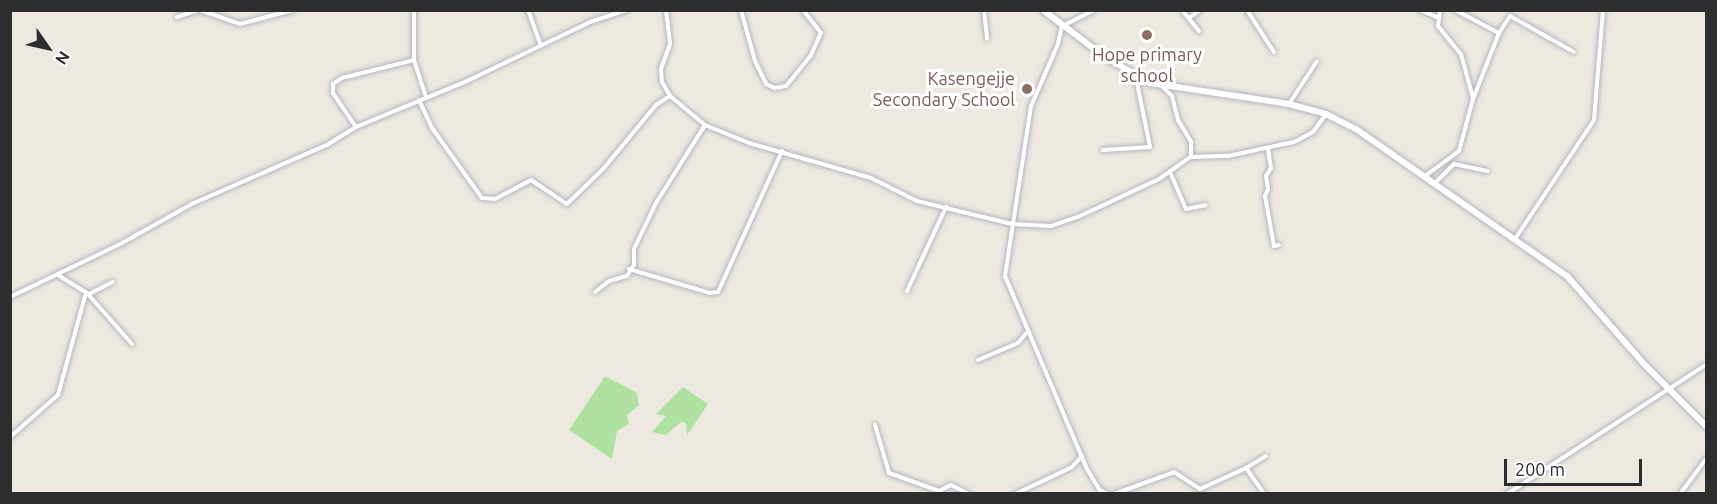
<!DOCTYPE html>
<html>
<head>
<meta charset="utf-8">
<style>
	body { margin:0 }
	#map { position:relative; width:1717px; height:504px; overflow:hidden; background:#ede9e0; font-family:Ubuntu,sans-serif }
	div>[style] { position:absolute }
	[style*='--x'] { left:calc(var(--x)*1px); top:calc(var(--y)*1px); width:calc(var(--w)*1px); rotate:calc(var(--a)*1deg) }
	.green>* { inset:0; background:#afe1a0 }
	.roads { filter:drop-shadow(0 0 2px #b4b5bf) drop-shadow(0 0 2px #b4b5bf) }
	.street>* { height:4px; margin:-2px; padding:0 2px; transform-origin:2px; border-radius:2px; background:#fff }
	.secondary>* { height:6px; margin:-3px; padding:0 3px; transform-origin:3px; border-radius:3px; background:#fff }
	.dots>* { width:16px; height:16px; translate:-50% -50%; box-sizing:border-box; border:3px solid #fff; border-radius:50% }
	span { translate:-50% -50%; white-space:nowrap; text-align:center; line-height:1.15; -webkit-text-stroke:6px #fff; paint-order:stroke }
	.education-label { font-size:18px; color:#785e54 }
	.right { translate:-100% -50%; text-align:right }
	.frame { position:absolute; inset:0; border:12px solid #2d2d2d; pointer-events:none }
	.north { position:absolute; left:18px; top:18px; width:60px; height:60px; -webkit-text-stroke:4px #fff; paint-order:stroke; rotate:124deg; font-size:16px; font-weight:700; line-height:24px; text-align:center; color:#2d2d2d }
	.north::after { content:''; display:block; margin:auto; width:21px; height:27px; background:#2d2d2d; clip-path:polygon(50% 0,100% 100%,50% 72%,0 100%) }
	.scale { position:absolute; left:1504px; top:459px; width:138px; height:27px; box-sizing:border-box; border:3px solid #2d2d2d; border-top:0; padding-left:8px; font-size:18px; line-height:21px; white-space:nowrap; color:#2d2d2d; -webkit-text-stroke:4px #fff; paint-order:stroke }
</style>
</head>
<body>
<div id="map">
	<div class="green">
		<i style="clip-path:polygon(605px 376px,637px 393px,639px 405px,627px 415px,629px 424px,617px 431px,612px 459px,569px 430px)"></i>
		<i style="clip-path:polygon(683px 387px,708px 404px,687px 435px,686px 423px,681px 422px,666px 435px,652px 432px,666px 416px,656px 414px)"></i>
	</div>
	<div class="roads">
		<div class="street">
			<i style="--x:200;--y:10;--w:42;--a:19.3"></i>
			<i style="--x:240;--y:24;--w:55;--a:-14.8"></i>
			<i style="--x:414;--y:10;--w:50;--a:90"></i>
			<i style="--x:414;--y:60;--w:40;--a:72"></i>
			<i style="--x:528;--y:10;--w:38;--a:70"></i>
			<i style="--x:666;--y:10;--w:34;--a:83"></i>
			<i style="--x:670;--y:44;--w:27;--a:110"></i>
			<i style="--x:661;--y:69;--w:13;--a:86"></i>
			<i style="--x:662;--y:82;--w:16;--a:60"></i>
			<i style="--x:670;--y:96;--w:45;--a:39.6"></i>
			<i style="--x:705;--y:125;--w:48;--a:22.2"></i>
			<i style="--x:749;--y:143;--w:127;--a:16"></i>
			<i style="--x:871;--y:178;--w:51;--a:26.6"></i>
			<i style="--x:917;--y:201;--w:98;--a:13.6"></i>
			<i style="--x:1012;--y:224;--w:39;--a:3"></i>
			<i style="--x:1051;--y:226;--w:31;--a:-19"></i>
			<i style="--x:1080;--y:216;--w:87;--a:-25.1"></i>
			<i style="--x:1159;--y:179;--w:39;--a:-35"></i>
			<i style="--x:1191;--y:157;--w:37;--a:-2"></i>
			<i style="--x:1228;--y:156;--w:67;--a:-12"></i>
			<i style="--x:1294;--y:142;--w:21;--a:-28"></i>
			<i style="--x:1313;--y:132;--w:22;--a:-54"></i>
			<i style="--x:741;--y:10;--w:53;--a:74.6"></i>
			<i style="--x:755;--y:61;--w:25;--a:64"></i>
			<i style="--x:766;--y:84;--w:10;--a:24"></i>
			<i style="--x:775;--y:88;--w:11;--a:-10"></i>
			<i style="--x:786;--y:86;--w:40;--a:-51"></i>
			<i style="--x:811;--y:55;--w:24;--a:-66"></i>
			<i style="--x:821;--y:33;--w:29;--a:-128"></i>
			<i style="--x:984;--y:10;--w:29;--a:84"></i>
			<i style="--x:1094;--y:10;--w:36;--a:153"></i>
			<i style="--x:1062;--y:26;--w:18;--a:103"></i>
			<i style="--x:1058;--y:44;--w:68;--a:113.5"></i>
			<i style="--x:1031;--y:106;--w:172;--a:98.7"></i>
			<i style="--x:1005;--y:276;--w:210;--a:67"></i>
			<i style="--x:1087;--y:469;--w:29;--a:59"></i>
			<i style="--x:1182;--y:10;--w:27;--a:51"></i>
			<i style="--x:1247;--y:10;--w:50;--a:57.3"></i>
			<i style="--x:1420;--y:10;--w:21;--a:23"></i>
			<i style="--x:1440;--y:10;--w:16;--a:97"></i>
			<i style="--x:1438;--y:26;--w:36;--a:51"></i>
			<i style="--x:1461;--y:54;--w:46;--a:74.7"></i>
			<i style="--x:1455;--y:10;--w:50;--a:27.6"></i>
			<i style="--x:177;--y:17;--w:23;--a:-18"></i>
			<i style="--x:1189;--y:18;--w:14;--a:-36"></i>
			<i style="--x:1162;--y:86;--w:14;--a:45"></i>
			<i style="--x:1172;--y:96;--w:25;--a:76"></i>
			<i style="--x:1178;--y:120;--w:26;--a:59"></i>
			<i style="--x:1191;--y:142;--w:15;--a:90"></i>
			<i style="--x:419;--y:100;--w:31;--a:65"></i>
			<i style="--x:432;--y:128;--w:86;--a:54.5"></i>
			<i style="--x:482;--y:198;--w:13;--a:4"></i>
			<i style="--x:495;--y:199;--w:41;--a:-27.8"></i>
			<i style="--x:531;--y:180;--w:43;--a:33.7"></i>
			<i style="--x:567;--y:204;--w:52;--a:-44.2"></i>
			<i style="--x:604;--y:168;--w:82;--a:-50.5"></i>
			<i style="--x:656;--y:105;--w:17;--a:-33"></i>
			<i style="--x:1289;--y:104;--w:51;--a:-56.9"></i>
			<i style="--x:356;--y:127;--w:41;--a:-124.1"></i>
			<i style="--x:333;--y:93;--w:9;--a:-90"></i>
			<i style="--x:333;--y:84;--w:11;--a:-34"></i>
			<i style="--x:342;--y:78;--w:74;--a:-14"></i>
			<i style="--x:1268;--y:149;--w:19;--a:81"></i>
			<i style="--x:1271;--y:168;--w:9;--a:122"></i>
			<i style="--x:1266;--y:176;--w:13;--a:81"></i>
			<i style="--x:1268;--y:189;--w:8;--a:113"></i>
			<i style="--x:1265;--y:196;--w:51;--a:79.8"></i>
			<i style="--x:1274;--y:246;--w:5;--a:-11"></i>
			<i style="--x:1103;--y:150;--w:47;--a:-3.7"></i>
			<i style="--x:1150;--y:147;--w:70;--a:-101.5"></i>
			<i style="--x:1170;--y:172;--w:40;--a:66.6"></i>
			<i style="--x:1186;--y:209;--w:20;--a:-11"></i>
			<i style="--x:1425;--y:176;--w:42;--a:-36.3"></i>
			<i style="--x:1459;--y:151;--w:54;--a:-74.9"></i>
			<i style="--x:1473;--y:99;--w:71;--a:-68.5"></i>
			<i style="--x:1499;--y:33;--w:20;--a:-57"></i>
			<i style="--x:1510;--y:16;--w:73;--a:29.4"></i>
			<i style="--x:1436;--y:182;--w:25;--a:-45"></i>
			<i style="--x:1454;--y:164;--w:34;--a:12"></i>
			<i style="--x:1515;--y:239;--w:143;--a:-56.4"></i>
			<i style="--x:1594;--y:120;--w:110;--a:-85.3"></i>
			<i style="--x:629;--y:269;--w:84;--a:16.5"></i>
			<i style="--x:710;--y:293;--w:8;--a:-7"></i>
			<i style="--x:718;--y:292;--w:155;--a:-65.6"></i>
			<i style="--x:58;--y:275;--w:34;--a:32"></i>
			<i style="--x:87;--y:293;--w:68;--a:48.6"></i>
			<i style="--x:907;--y:291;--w:93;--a:-65.1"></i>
			<i style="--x:595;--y:292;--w:18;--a:-38"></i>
			<i style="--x:609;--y:281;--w:19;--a:-16"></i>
			<i style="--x:627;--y:276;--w:13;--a:-58"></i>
			<i style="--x:634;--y:265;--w:16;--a:-90"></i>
			<i style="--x:634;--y:249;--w:51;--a:-64.4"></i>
			<i style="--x:656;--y:203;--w:92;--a:-57.9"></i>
			<i style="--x:10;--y:297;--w:124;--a:-25.7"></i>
			<i style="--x:122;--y:243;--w:82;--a:-29.1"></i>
			<i style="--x:194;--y:203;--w:145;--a:-23.6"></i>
			<i style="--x:327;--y:145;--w:34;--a:-32"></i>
			<i style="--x:356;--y:127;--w:120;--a:-22.5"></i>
			<i style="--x:467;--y:81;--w:136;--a:-25.6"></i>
			<i style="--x:590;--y:22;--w:39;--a:-18"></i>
			<i style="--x:978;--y:360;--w:43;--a:-23"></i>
			<i style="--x:1018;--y:343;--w:16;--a:-50"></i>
			<i style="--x:875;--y:425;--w:50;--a:73.7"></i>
			<i style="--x:889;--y:473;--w:53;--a:19.8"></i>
			<i style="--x:939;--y:491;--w:13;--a:-27"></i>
			<i style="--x:951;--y:485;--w:20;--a:27"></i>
			<i style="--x:10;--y:437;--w:64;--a:-41.2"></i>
			<i style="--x:58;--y:395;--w:103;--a:-74.7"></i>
			<i style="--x:85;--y:296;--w:31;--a:-27"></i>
			<i style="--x:1246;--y:468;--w:23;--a:-31"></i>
			<i style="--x:1100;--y:490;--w:9;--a:27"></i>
			<i style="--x:1015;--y:494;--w:63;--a:-25.3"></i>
			<i style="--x:1072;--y:467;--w:15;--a:-48"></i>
			<i style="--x:1114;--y:494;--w:64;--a:-20.1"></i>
			<i style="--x:1174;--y:472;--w:31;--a:33"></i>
			<i style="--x:1200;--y:489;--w:51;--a:-24.5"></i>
			<i style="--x:1246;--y:468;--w:32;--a:55"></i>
			<i style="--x:1507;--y:494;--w:237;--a:-33"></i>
			<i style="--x:1680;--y:494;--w:44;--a:-53.4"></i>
		</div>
		<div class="secondary">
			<i style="--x:1043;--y:10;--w:78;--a:37.2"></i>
			<i style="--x:1105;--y:57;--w:52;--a:30"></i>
			<i style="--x:1150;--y:83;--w:141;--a:8.6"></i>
			<i style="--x:1289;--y:104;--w:38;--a:15"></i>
			<i style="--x:1326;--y:114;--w:34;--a:27"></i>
			<i style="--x:1356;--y:129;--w:257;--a:34.9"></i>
			<i style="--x:1567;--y:276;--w:118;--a:48.8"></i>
			<i style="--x:1645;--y:365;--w:86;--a:45"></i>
		</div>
	</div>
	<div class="dots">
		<i style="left:1147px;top:35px;background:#8d6e63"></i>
		<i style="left:1027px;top:89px;background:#8d6e63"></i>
	</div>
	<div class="education-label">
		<span style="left:1147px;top:65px">Hope primary<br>school</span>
		<span class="right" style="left:1015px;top:89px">Kasengejje<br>Secondary School</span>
	</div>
	<div class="frame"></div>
	<div class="north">N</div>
	<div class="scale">200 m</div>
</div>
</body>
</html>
